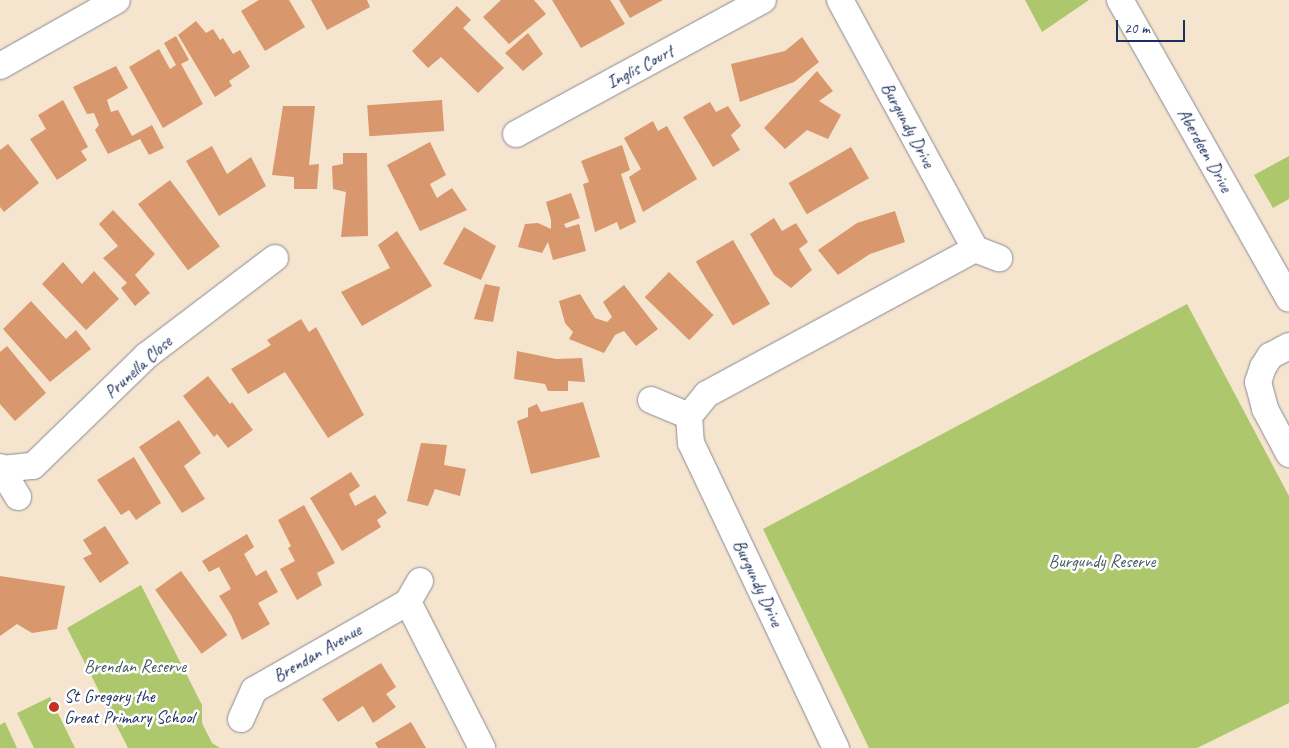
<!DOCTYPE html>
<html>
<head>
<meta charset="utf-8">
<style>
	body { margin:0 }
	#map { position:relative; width:1289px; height:748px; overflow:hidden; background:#f6e5ce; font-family:Caveat,sans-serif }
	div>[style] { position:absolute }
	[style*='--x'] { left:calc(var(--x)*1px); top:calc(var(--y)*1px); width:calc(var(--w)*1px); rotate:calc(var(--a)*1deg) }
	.green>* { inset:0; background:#adc76c }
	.building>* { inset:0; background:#d8976c; transform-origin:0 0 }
	.roads { filter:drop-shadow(0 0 1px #888a96) drop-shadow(0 0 1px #888a96) }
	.street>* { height:26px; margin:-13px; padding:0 13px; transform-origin:13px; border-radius:13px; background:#fff }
	.dots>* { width:14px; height:14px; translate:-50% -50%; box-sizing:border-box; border:2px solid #fff; border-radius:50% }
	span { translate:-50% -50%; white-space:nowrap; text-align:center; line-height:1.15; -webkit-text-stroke:5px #fff; paint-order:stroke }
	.street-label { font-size:18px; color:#1b2f5e }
	.park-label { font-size:18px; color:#475d62 }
	.poi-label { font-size:18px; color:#1b2f5e }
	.left { translate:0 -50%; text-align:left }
	.scale { position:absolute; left:1116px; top:20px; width:69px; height:22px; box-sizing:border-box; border:2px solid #1b2f5e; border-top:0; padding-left:6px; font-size:15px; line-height:18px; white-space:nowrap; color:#1b2f5e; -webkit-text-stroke:4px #fff; paint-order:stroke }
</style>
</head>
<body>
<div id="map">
	<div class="green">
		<i style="clip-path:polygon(1025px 0,1089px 0,1042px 32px)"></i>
		<i style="clip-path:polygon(1289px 156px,1289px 199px,1273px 208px,1254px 175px)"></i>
		<i style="clip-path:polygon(1187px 304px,1289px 496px,1289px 703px,1197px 748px,869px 748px,763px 529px)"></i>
		<i style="clip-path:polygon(141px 585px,202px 705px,202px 723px,212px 743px,220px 748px,128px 748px,67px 628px)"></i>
		<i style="clip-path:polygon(50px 697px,75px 748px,34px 748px,17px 713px)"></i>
		<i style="clip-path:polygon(5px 722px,17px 748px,0 748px,0 725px)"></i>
	</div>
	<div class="building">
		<i style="clip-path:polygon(259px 0,289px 0,305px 27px,265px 51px,241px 11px)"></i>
		<i style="clip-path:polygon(311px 0,367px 0,370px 7px,327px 30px)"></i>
		<i style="clip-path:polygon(501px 0,534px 0,546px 14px,509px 44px,483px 17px)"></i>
		<i style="clip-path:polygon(552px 0,610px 0,625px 24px,581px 48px)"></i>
		<i style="clip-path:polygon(619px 0,663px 0,630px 18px)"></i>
		<i style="clip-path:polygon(457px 6px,471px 20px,463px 28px,504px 68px,478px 93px,441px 57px,428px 68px,412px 51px)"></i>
		<i style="clip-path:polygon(196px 21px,206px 33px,213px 29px,220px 40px,223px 38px,233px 54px,240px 50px,250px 67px,229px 81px,232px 86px,215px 97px,178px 35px)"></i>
		<i style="clip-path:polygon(528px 33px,543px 54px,523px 71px,505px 53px)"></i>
		<i style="clip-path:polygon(176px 36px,189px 60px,181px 64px,203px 104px,163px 128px,129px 67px,159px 49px,170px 69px,176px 65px,164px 43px)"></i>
		<i style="clip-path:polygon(802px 37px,819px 62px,794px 82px,740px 102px,731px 64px,785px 51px)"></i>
		<i style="clip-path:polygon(116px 66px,128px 88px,107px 100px,111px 112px,118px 110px,132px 136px,152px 125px,164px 148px,149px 155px,140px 139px,108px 154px,95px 130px,99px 125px,94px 113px,87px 114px,73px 87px)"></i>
		<i style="clip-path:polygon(817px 71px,833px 91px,819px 101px,841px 115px,828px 139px,807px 130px,785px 149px,764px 128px)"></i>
		<i style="clip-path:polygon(63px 100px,88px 147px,81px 151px,87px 160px,57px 180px,30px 139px,46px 129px,38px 115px)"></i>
		<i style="left:442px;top:100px;width:31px;height:75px;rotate:86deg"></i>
		<i style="clip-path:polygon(710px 102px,716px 112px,728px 106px,741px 126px,731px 135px,740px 150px,713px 167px,683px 117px)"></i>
		<i style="clip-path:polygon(283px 106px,315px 106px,309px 165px,319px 164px,317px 189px,294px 189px,294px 177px,272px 175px)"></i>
		<i style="clip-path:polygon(653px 121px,658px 131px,667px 126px,697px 179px,643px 212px,629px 177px,641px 169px,624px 138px)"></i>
		<i style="clip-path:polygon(430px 142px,446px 175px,430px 184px,437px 198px,452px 188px,467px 210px,420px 231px,387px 165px)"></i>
		<i style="clip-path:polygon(8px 144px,39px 183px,4px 212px,0 207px,0 150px)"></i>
		<i style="clip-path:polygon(622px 145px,630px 170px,621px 174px,636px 222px,620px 230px,617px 222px,595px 232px,583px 184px,589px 182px,581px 161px)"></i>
		<i style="clip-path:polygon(212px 146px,227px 174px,251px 157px,266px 186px,219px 216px,186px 161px)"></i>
		<i style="left:851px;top:147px;width:36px;height:72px;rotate:60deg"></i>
		<i style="clip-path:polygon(343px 153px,367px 153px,368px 236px,341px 237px,346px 192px,333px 189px,332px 166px,343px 164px)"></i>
		<i style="left:170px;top:180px;width:83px;height:40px;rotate:53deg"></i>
		<i style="clip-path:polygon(571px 193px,580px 218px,564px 224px,566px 228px,579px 224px,586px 251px,553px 260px,548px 242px,542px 253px,518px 247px,525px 224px,538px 223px,551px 229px,551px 220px,546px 202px)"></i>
		<i style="clip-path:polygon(113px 210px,155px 254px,135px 275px,150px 293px,135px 306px,121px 288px,127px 283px,103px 258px,118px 246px,99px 224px)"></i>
		<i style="clip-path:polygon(895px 211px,905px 242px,870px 254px,838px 275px,818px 250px,857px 223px)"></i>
		<i style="clip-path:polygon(774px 218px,782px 231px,796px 223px,808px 242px,799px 249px,812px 270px,791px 288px,774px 275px,750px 234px)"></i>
		<i style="clip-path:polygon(464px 227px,496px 246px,481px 280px,443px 264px)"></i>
		<i style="clip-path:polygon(397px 231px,432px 286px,362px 326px,341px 292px,390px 268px,378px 245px)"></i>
		<i style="left:733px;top:240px;width:74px;height:43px;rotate:60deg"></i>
		<i style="clip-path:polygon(63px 262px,82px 284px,94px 271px,119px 299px,86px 330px,42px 284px)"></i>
		<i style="left:669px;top:272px;width:62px;height:35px;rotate:44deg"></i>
		<i style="clip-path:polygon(485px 284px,500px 287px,493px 322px,474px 319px)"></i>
		<i style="clip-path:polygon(624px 285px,658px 329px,636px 346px,624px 331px,615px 335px,604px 353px,569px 339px,573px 332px,565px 323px,559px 301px,580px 294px,595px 318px,607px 322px,612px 317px,603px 302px)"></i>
		<i style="clip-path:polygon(31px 301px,66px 339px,76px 330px,91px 349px,50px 382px,3px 329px)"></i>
		<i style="clip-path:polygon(301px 319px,309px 332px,316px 327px,364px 415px,328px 438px,285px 372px,248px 394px,231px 369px,271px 345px,267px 340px)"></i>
		<i style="clip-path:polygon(7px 346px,46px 393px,15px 421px,0 404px,0 352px)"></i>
		<i style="clip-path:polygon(517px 351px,556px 359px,582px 358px,585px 382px,568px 381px,568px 391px,548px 391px,545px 384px,514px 379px)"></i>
		<i style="clip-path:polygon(208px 376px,230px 404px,232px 402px,253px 430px,228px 448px,217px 434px,214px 437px,183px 396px)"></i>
		<i style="clip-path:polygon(583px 402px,600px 457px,531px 474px,517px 421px,528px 417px,528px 408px,537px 404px,541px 412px)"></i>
		<i style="clip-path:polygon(179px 420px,201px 453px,184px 466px,205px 499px,182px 513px,139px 447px)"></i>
		<i style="clip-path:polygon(421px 443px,447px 445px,444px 465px,466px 469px,460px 496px,435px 489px,428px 506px,407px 501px)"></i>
		<i style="clip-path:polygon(134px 457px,161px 503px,136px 520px,129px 510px,121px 515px,97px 480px)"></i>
		<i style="clip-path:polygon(351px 472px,360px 486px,349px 494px,355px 506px,375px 495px,387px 513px,377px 520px,381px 527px,342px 551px,310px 498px)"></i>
		<i style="clip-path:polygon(304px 505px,335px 563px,317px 573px,322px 585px,297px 600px,280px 569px,295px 561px,288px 548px,291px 546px,278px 520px)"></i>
		<i style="clip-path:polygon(105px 526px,129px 563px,100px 583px,83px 558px,92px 554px,83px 540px)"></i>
		<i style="clip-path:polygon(247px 534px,254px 547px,244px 554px,256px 576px,266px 570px,278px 592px,258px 603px,270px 624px,242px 640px,231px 615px,219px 596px,231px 589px,219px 567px,209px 572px,202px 561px)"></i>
		<i style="left:181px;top:571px;width:79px;height:32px;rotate:54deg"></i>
		<i style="clip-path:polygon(0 576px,65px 586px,57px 629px,32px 633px,17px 624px,0 636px)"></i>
		<i style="clip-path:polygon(381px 663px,396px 687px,386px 694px,396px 707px,373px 723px,363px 706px,338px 722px,322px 699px)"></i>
		<i style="clip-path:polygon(411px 722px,426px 748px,378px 748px,375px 743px)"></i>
	</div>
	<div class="roads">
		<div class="street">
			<i style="--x:840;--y:0;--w:283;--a:61.5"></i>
			<i style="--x:1120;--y:0;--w:343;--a:60.5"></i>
			<i style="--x:0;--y:66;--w:134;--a:-29.4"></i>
			<i style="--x:516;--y:134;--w:281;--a:-28.5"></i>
			<i style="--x:1289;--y:346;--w:21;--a:152"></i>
			<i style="--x:1270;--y:356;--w:13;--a:122"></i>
			<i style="--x:1263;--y:367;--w:16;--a:108"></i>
			<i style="--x:1258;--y:382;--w:28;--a:75"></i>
			<i style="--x:1265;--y:409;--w:51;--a:61.9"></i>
			<i style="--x:651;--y:400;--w:41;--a:22.8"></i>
			<i style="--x:689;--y:416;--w:27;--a:86"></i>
			<i style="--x:691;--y:443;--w:338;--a:64.6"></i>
			<i style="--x:689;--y:416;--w:28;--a:-51"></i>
			<i style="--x:707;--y:394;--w:305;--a:-28.4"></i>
			<i style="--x:975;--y:249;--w:26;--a:21"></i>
			<i style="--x:0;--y:467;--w:35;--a:59"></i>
			<i style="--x:2;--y:469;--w:31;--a:-6"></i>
			<i style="--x:33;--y:466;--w:158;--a:-44.2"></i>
			<i style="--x:146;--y:356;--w:162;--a:-37.2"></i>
			<i style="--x:420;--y:581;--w:24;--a:120"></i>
			<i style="--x:408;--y:602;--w:164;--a:63.1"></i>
			<i style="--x:241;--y:719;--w:32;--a:-66"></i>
			<i style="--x:254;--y:690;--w:177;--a:-29.7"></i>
		</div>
	</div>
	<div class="dots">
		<i style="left:54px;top:707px;background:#c8321e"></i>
	</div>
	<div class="street-label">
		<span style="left:640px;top:67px;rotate:-28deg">Inglis Court</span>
		<span style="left:908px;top:125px;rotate:62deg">Burgundy Drive</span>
		<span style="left:1205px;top:150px;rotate:61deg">Aberdeen Drive</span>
		<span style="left:138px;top:367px;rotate:-42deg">Prunella Close</span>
		<span style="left:758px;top:583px;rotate:65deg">Burgundy Drive</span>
		<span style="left:317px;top:653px;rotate:-30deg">Brendan Avenue</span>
	</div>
	<div class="park-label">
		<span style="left:1102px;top:561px">Burgundy Reserve</span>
		<span style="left:135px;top:666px">Brendan Reserve</span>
	</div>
	<div class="poi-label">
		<span class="left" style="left:64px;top:707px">St Gregory the<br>Great Primary School</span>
	</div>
	<div class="scale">20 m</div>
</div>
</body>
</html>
